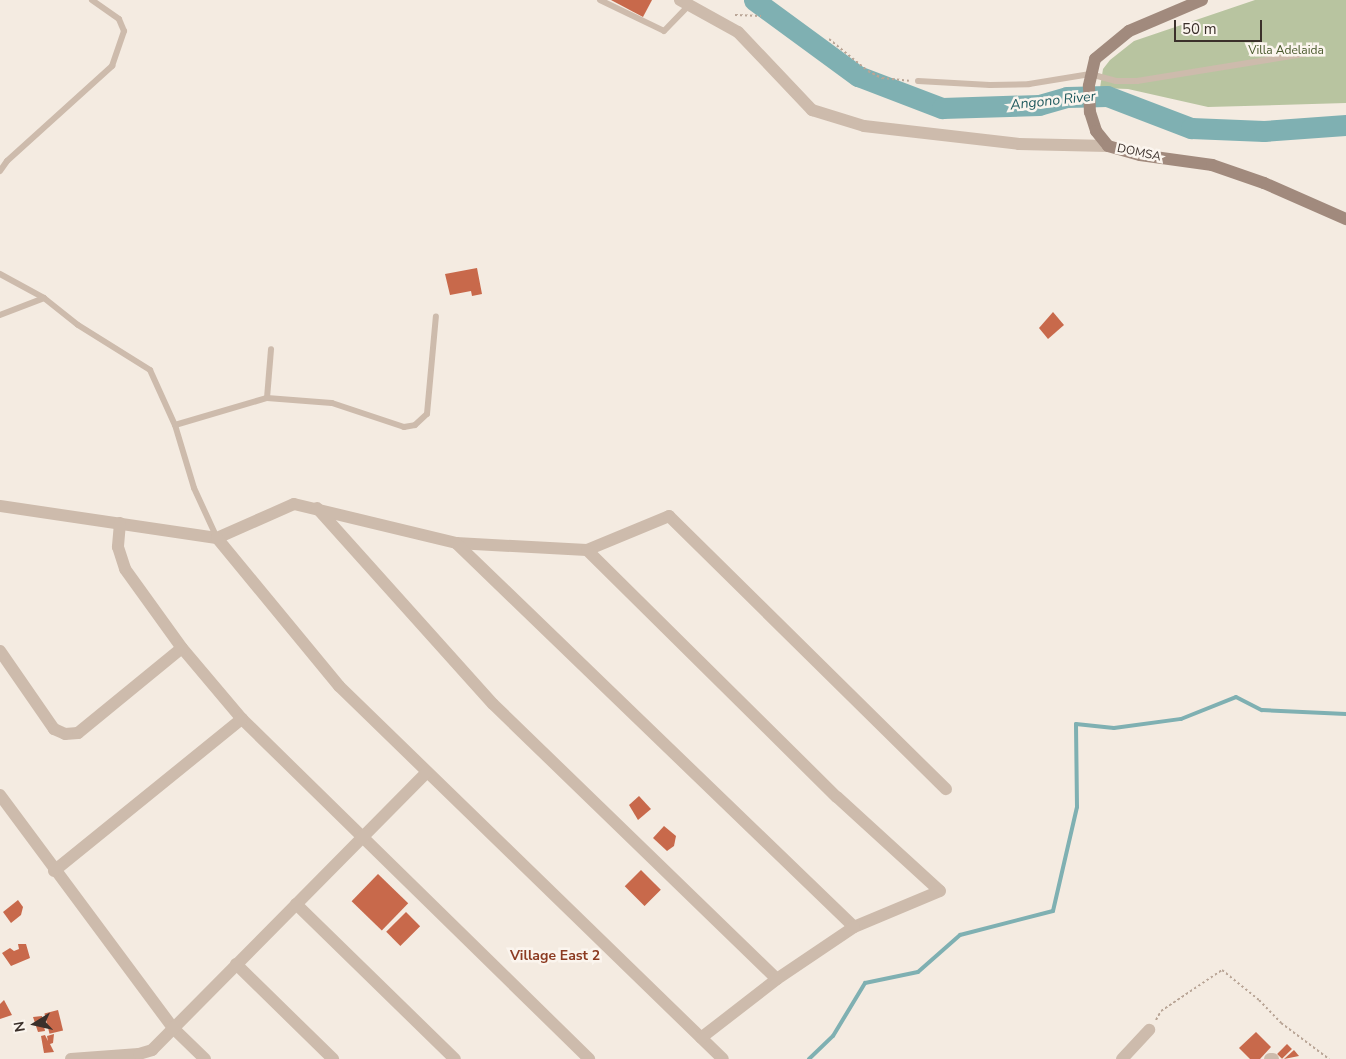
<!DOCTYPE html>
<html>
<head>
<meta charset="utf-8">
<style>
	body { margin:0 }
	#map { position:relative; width:1346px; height:1059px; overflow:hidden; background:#f4ebe1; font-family:"Nunito Sans",sans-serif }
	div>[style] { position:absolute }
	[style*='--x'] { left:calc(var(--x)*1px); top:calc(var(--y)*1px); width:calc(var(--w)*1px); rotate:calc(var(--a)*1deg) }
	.green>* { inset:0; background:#b8c4a0 }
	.stream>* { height:4px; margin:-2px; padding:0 2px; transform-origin:2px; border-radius:2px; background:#7fb0b2 }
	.river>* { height:21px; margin:-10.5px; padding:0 10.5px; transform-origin:10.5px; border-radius:10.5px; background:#7fb0b2 }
	.building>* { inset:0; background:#c8694b; transform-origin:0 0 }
	.path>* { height:2px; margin-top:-1px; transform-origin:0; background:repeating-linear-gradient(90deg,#b9a596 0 2.5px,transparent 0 5px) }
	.service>* { height:6px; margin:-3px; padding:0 3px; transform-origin:3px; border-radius:3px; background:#cdbbac }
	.minor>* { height:12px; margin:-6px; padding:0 6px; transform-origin:6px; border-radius:6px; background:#cdbbac }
	.secondary>* { height:12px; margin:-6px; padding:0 6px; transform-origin:6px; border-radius:6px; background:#a18a7d }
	span { translate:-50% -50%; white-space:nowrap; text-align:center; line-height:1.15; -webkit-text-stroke:5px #fbf5ee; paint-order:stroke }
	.park-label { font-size:12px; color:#4a5a2e }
	.street-label { font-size:12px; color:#3b302b }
	.water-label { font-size:14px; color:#1f5a5e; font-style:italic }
	.neighbourhood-label { font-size:14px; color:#8c3b22; font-weight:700 }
	.north { position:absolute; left:10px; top:999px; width:50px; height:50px; -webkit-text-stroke:4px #fbf5ee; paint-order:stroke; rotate:260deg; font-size:14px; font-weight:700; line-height:20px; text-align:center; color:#3b302b }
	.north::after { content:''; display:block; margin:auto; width:18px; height:22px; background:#3b302b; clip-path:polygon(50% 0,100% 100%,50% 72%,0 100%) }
	.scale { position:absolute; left:1174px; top:20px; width:88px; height:22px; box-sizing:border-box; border:2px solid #3b302b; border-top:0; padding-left:6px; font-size:15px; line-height:18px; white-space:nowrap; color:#3b302b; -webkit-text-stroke:4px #fbf5ee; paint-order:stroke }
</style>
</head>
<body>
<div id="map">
	<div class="green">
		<i style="clip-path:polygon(1255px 0,1346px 0,1346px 103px,1208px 107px,1128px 89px,1100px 88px,1103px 69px,1110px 60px,1134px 41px)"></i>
	</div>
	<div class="stream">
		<i style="--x:809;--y:1059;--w:33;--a:-44"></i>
		<i style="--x:833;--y:1036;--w:62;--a:-58.9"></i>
		<i style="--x:865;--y:983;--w:54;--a:-11.7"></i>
		<i style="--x:918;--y:972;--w:56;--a:-41.4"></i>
		<i style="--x:960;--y:935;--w:96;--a:-14.5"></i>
		<i style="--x:1053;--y:911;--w:107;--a:-77"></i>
		<i style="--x:1077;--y:807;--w:83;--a:-90.7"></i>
		<i style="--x:1076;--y:724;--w:38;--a:6"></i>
		<i style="--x:1114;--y:728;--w:68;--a:-7.7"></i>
		<i style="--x:1181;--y:719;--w:59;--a:-21.8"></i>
		<i style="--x:1236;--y:697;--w:29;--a:27"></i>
		<i style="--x:1262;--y:710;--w:84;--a:2.7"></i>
	</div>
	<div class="river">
		<i style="--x:754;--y:0;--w:129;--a:36.2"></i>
		<i style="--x:858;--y:76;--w:90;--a:20.9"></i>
		<i style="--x:942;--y:108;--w:97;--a:-1.8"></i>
		<i style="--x:1039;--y:105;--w:29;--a:-16"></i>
		<i style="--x:1067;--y:97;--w:40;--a:-1.4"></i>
		<i style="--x:1107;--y:96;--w:90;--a:20.9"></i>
		<i style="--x:1191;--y:128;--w:73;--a:2.4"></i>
		<i style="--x:1264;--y:131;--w:82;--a:-4.2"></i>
	</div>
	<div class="building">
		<i style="clip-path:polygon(611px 0,652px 0,643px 17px)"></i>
		<i style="clip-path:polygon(477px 268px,482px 294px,472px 296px,471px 291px,450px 295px,445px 274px)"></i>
		<i style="clip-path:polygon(1053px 312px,1064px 325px,1048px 339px,1039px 328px)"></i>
		<i style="clip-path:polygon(639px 796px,651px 809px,638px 820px,629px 805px)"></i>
		<i style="clip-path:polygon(664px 826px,676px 836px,674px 846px,667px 851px,653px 838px)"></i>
		<i style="left:641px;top:870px;width:28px;height:23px;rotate:45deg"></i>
		<i style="left:378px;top:874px;width:42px;height:38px;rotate:44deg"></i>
		<i style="clip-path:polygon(18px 900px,23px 907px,21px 915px,11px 923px,3px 912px)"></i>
		<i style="left:406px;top:912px;width:20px;height:28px;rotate:45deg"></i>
		<i style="clip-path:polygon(18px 944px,26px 944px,30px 958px,11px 966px,2px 953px,10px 948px,14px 951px,19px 949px)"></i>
		<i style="clip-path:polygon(4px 1000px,12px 1015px,0 1019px,0 1004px)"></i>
		<i style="left:58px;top:1010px;width:21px;height:14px;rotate:76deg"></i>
		<i style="clip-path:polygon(42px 1016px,45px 1031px,38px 1032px,33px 1017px)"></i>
		<i style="clip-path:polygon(1256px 1032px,1271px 1047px,1260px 1059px,1250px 1059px,1239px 1048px)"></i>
		<i style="clip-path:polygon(54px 1034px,53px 1043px,50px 1044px,54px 1052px,44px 1053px,41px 1036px,45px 1035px,48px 1041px,47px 1036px)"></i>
		<i style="left:1287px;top:1044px;width:7px;height:14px;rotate:45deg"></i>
		<i style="clip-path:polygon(1294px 1050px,1299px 1056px,1284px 1059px)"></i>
	</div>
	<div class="path">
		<i style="--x:735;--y:15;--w:26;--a:2"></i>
		<i style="--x:829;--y:39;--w:50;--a:39.4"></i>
		<i style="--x:868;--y:71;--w:16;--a:27"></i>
		<i style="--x:882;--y:78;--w:27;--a:6"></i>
		<i style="--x:1156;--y:1020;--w:10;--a:-61"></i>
		<i style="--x:1161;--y:1011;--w:73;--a:-33.9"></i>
		<i style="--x:1222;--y:970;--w:48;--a:39"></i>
		<i style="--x:1259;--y:1000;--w:32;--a:46"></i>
		<i style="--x:1281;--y:1023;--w:60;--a:36.9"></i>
	</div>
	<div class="service">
		<i style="--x:600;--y:0;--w:71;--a:25.8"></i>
		<i style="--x:664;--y:31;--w:35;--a:-46"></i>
		<i style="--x:918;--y:81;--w:72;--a:3.2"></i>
		<i style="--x:990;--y:85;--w:39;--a:-1"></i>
		<i style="--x:1029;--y:84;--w:62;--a:-9.3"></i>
		<i style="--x:1090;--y:74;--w:27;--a:15"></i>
		<i style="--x:1116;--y:81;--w:21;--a:0"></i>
		<i style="--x:1137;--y:81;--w:169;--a:-9.2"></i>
		<i style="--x:0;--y:171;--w:12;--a:-55"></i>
		<i style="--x:7;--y:161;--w:142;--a:-42.1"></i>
		<i style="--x:112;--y:66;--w:37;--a:-71"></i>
		<i style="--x:124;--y:31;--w:13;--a:-113"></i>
		<i style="--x:119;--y:19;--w:33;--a:-145"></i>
		<i style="--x:0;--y:274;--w:50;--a:28.6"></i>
		<i style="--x:44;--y:298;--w:43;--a:38.5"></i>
		<i style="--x:78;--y:325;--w:85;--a:32"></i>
		<i style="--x:150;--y:370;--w:60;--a:65.6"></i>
		<i style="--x:175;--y:425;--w:66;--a:73.2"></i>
		<i style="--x:194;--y:488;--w:55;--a:65.3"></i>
		<i style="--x:0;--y:315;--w:47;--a:-21.1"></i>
		<i style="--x:267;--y:398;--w:49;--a:-85.3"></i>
		<i style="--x:175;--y:425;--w:96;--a:-16.4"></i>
		<i style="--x:267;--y:398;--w:65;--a:4.4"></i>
		<i style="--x:332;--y:403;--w:76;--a:18.4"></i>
		<i style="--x:404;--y:427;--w:11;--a:-10"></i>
		<i style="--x:415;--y:425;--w:16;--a:-43"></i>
		<i style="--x:427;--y:414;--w:98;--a:-84.8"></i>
	</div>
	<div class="minor">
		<i style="--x:680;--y:0;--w:66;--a:28.9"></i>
		<i style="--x:738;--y:32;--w:108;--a:46.5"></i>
		<i style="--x:812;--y:110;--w:54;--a:17.1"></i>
		<i style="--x:864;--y:126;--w:156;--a:6.6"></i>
		<i style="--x:1019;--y:144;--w:89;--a:1.3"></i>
		<i style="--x:0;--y:506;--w:219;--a:8.4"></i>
		<i style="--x:217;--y:538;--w:84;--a:-23.8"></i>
		<i style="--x:294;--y:504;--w:167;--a:13.5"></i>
		<i style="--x:456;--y:543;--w:131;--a:3.1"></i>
		<i style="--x:587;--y:550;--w:89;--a:-22.5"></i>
		<i style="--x:669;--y:516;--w:389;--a:44.6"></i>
		<i style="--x:317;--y:508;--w:263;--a:48.1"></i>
		<i style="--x:493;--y:704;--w:395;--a:44.1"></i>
		<i style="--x:120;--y:523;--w:24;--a:95"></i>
		<i style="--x:118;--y:547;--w:23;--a:72"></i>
		<i style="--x:125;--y:569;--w:97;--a:54.2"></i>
		<i style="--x:182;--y:648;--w:93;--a:49.8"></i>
		<i style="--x:242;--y:719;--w:486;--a:44.4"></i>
		<i style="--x:217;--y:538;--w:192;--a:50.5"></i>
		<i style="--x:339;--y:686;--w:535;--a:44.17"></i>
		<i style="--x:456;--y:543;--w:553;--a:43.97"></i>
		<i style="--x:587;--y:550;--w:351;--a:44.7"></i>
		<i style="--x:837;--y:797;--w:139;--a:42.4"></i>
		<i style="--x:940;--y:891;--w:93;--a:157.3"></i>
		<i style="--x:854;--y:927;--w:93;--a:146"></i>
		<i style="--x:777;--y:979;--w:96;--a:142.2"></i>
		<i style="--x:0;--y:651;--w:95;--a:55.3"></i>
		<i style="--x:54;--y:729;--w:12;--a:24"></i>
		<i style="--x:65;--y:734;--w:13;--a:-4"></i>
		<i style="--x:78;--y:733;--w:134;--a:-39.3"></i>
		<i style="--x:0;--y:795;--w:289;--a:53.4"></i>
		<i style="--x:172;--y:1027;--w:46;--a:44.1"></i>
		<i style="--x:54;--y:871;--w:242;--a:-39"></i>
		<i style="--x:296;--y:904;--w:222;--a:44.3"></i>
		<i style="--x:236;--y:964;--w:136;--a:44.4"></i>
		<i style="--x:71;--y:1059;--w:68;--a:-4.2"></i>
		<i style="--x:139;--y:1054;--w:14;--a:-17"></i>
		<i style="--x:152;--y:1050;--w:390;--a:-45.3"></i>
		<i style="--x:1122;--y:1059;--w:40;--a:-47"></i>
		<i style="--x:1270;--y:1059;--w:3;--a:0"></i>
	</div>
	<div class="secondary">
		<i style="--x:1202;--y:0;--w:79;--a:157"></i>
		<i style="--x:1129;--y:31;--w:44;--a:140.5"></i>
		<i style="--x:1095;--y:59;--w:28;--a:103"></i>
		<i style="--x:1089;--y:86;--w:26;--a:88"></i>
		<i style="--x:1090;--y:112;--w:20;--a:72"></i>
		<i style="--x:1096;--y:131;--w:19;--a:51"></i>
		<i style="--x:1108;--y:146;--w:33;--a:16"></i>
		<i style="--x:1140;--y:155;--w:73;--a:7.9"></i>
		<i style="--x:1212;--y:165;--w:55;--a:19.1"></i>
		<i style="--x:1264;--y:183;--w:90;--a:23.7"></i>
	</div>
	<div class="park-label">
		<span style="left:1286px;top:51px">Villa Adelaida</span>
	</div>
	<div class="street-label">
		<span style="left:1139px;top:153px;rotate:12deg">DOMSA</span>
	</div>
	<div class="water-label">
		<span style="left:1053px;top:101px;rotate:-6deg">Angono River</span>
	</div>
	<div class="neighbourhood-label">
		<span style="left:555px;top:956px">Village East 2</span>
	</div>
	<div class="north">N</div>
	<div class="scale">50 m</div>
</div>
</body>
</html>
